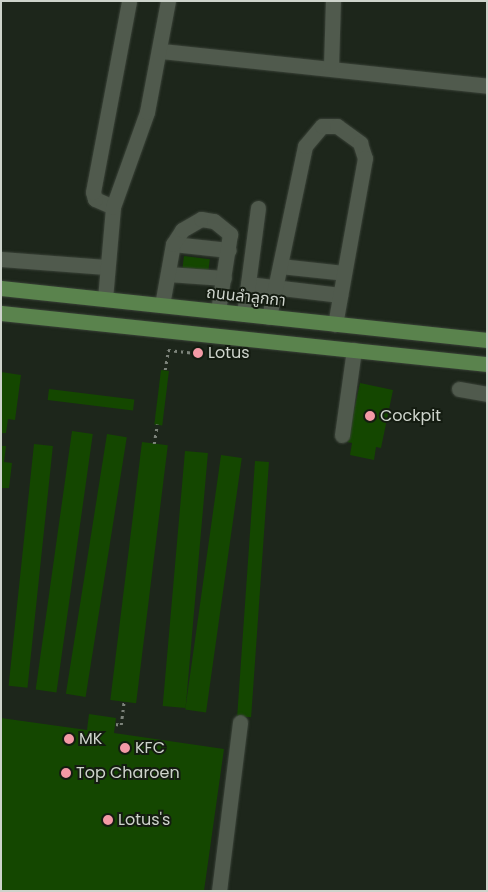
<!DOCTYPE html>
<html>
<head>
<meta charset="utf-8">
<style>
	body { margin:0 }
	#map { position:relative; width:488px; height:892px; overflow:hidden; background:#1d261b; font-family:Poppins,"Noto Sans Thai",sans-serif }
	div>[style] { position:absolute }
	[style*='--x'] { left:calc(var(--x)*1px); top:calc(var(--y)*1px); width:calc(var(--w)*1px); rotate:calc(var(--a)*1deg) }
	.building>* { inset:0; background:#144700; transform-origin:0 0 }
	.path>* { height:2.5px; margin-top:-1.25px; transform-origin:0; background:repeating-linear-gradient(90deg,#7c837a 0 2.5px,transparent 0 6.5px) }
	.roads { filter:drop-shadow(0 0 1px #3a4238) drop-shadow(0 0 1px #3a4238) }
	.minor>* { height:15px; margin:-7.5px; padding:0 7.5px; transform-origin:7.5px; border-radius:7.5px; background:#505a4d }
	.major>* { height:15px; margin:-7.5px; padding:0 7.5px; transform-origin:7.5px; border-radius:7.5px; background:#5a834d }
	.dots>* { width:14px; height:14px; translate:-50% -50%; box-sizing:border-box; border:2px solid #141c11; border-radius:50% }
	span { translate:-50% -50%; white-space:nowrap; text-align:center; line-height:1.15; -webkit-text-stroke:4px #141c11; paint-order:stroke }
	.street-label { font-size:16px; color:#cdd3cb }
	.poi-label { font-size:16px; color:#cdd3cb }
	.left { translate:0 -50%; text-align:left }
	.frame { position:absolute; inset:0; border:2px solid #cdd3cb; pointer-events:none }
</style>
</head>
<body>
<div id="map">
	<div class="building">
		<i style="left:184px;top:256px;width:26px;height:13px;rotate:7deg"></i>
		<i style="left:161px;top:370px;width:8px;height:55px;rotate:7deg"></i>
		<i style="clip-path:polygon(1px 372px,21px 375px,15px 420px,8px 419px,6px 433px,1px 433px)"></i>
		<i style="clip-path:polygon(360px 383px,393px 390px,381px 448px,376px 447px,374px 460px,350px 455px,352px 443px,347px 442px)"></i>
		<i style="left:49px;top:389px;width:86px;height:11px;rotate:7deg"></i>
		<i style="left:72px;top:431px;width:21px;height:261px;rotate:8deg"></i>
		<i style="left:107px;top:434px;width:20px;height:263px;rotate:9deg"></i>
		<i style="left:142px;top:442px;width:26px;height:260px;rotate:7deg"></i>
		<i style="left:34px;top:444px;width:19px;height:243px;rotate:6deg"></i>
		<i style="clip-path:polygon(1px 446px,6px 446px,4px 462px,12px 463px,9px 488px,1px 488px)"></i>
		<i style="left:185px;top:451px;width:23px;height:256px;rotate:5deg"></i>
		<i style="left:221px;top:455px;width:21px;height:257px;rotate:8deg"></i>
		<i style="left:255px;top:461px;width:14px;height:256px;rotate:4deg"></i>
		<i style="clip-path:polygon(89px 714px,116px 718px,114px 733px,224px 749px,204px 891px,1px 891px,1px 718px,87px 730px)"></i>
	</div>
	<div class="path">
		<i style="--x:165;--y:370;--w:20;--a:-81"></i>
		<i style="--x:168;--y:350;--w:30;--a:6"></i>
		<i style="--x:154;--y:444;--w:20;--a:-81"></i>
		<i style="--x:116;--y:724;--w:5;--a:11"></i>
		<i style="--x:121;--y:725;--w:23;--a:-83"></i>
	</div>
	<div class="roads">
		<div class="minor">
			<i style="--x:162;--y:51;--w:327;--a:6.1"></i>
			<i style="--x:331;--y:67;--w:66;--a:-88.3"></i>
			<i style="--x:113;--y:207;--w:20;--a:-156"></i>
			<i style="--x:95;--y:199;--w:7;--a:-106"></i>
			<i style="--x:93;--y:192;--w:194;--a:-79.3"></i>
			<i style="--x:173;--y:244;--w:56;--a:6.1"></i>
			<i style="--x:1;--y:259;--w:105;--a:4.4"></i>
			<i style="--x:280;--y:266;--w:64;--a:6.2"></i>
			<i style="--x:168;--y:274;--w:56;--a:4.1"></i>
			<i style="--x:248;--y:284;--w:93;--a:6.8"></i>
			<i style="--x:105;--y:299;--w:92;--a:-85"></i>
			<i style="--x:113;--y:207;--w:101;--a:-70.3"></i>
			<i style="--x:147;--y:112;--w:113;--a:-79.3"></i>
			<i style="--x:162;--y:305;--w:62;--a:-79.8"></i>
			<i style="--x:173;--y:244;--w:17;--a:-57"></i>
			<i style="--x:182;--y:230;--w:22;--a:-30"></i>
			<i style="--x:201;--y:219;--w:13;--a:9"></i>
			<i style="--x:214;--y:221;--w:21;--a:39"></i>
			<i style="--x:230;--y:234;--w:78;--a:98.9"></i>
			<i style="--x:244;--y:314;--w:107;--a:-82.5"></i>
			<i style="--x:269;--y:317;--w:175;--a:-78.1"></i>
			<i style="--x:305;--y:146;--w:26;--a:-50"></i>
			<i style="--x:322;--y:126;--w:15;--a:0"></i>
			<i style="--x:337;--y:126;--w:29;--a:36"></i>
			<i style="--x:360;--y:143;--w:16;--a:72"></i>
			<i style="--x:365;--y:158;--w:169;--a:100.2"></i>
			<i style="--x:459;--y:389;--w:28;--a:10"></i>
			<i style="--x:342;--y:435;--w:86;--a:-82"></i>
			<i style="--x:219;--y:891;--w:170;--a:-82.9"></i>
		</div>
		<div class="major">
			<i style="--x:1;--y:288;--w:489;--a:6.1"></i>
			<i style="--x:1;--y:313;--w:489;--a:6"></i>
		</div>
	</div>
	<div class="dots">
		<i style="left:198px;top:353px;background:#f49aa6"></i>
		<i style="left:370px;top:416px;background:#f49aa6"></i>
		<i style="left:69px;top:739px;background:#f49aa6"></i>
		<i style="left:125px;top:748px;background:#f49aa6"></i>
		<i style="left:66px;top:773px;background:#f49aa6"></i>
		<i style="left:108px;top:820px;background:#f49aa6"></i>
	</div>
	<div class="street-label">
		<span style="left:246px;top:297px;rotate:6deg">ถนนลำลูกกา</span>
	</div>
	<div class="poi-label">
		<span class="left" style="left:208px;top:353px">Lotus</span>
		<span class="left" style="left:380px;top:416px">Cockpit</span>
		<span class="left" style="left:79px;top:739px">MK</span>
		<span class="left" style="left:135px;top:748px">KFC</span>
		<span class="left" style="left:76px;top:773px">Top Charoen</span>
		<span class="left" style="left:118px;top:820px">Lotus's</span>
	</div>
	<div class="frame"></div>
</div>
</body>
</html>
